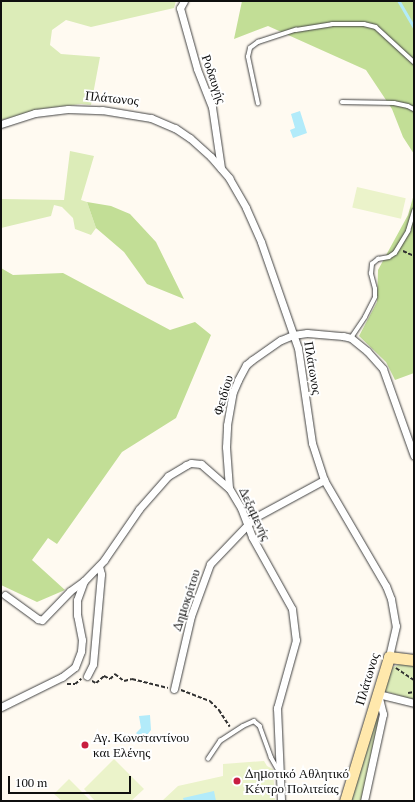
<!DOCTYPE html>
<html>
<head>
<meta charset="utf-8">
<style>
	body { margin:0 }
	#map { position:relative; width:415px; height:802px; overflow:hidden; background:#fffaf1; font-family:"PT Serif",serif }
	div>[style] { position:absolute }
	[style*='--x'] { left:calc(var(--x)*1px); top:calc(var(--y)*1px); width:calc(var(--w)*1px); rotate:calc(var(--a)*1deg) }
	.green>* { inset:0; background:#dcecb8 }
	.forest>* { inset:0; background:#c2de96 }
	.pitch>* { inset:0; background:#ebf3ca; transform-origin:0 0 }
	.water>* { inset:0; background:#b2ebfa }
	.stream>* { height:2.5px; margin:-1.25px; padding:0 1.25px; transform-origin:1.25px; border-radius:1.25px; background:#b2ebfa }
	.path>* { height:1.5px; margin-top:-0.75px; transform-origin:0; background:repeating-linear-gradient(90deg,#313131 0 4px,transparent 0 6px) }
	.roads { filter:drop-shadow(0 0 1px #424242) drop-shadow(0 0 1px #424242) }
	.lane>* { height:3.5px; margin:-1.75px; padding:0 1.75px; transform-origin:1.75px; border-radius:1.75px; background:#fff }
	.street>* { height:7px; margin:-3.5px; padding:0 3.5px; transform-origin:3.5px; border-radius:3.5px; background:#fff }
	.secondary>* { height:11px; margin:-5.5px; padding:0 5.5px; transform-origin:5.5px; border-radius:5.5px; background:#ffe8ac }
	.dots>* { width:11px; height:11px; translate:-50% -50%; box-sizing:border-box; border:2px solid #fff; border-radius:50% }
	span { translate:-50% -50%; white-space:nowrap; text-align:center; line-height:1.15; -webkit-text-stroke:4px #fff; paint-order:stroke }
	.street-label { font-size:13px; color:#0f0f0f }
	.poi-label { font-size:13px; color:#0f0f0f }
	.left { translate:0 -50%; text-align:left }
	.frame { position:absolute; inset:0; border:2px solid #0f0f0f; pointer-events:none }
	.scale { position:absolute; left:8px; top:776px; width:123px; height:18px; box-sizing:border-box; border:2px solid #0f0f0f; border-top:0; padding-left:5px; font-size:12px; line-height:14px; white-space:nowrap; color:#0f0f0f; -webkit-text-stroke:3px #fff; paint-order:stroke }
</style>
</head>
<body>
<div id="map">
	<div class="green">
		<i style="clip-path:polygon(1px 1px,176px 1px,174px 8px,91px 27px,66px 20px,52px 30px,50px 45px,61px 54px,100px 57px,91px 105px,81px 104px,41px 109px,1px 120px)"></i>
		<i style="clip-path:polygon(70px 151px,94px 156px,81px 200px,87px 202px,96px 228px,91px 235px,75px 229px,73px 218px,62px 207px,54px 205px,51px 216px,1px 228px,1px 197px,2px 199px,64px 200px)"></i>
		<i style="clip-path:polygon(399px 664px,414px 666px,414px 700px,384px 691px,392px 668px)"></i>
		<i style="clip-path:polygon(375px 718px,379px 719px,361px 801px,350px 801px)"></i>
	</div>
	<div class="forest">
		<i style="clip-path:polygon(242px 1px,414px 1px,414px 154px,403px 137px,392px 109px,366px 70px,268px 26px,234px 39px)"></i>
		<i style="clip-path:polygon(414px 194px,414px 373px,395px 380px,386px 362px,359px 336px,377px 302px,378px 270px,408px 215px)"></i>
		<i style="clip-path:polygon(87px 202px,111px 206px,130px 214px,156px 242px,184px 299px,147px 284px,124px 252px,96px 228px)"></i>
		<i style="clip-path:polygon(1px 268px,13px 275px,63px 273px,170px 330px,195px 322px,211px 335px,176px 418px,122px 452px,57px 544px,48px 538px,32px 560px,65px 590px,37px 602px,1px 585px)"></i>
	</div>
	<div class="pitch">
		<i style="left:357px;top:187px;width:50px;height:21px;rotate:13deg"></i>
		<i style="clip-path:polygon(114px 759px,144px 789px,131px 801px,95px 801px,84px 789px)"></i>
		<i style="clip-path:polygon(264px 761px,267px 766px,273px 769px,275px 801px,162px 801px,178px 786px,223px 776px,223px 764px)"></i>
		<i style="clip-path:polygon(69px 779px,91px 801px,62px 801px,54px 794px)"></i>
	</div>
	<div class="water">
		<i style="clip-path:polygon(300px 111px,307px 133px,293px 138px,290px 130px,295px 128px,291px 114px)"></i>
		<i style="clip-path:polygon(150px 715px,151px 730px,143px 740px,136px 733px,141px 728px,139px 716px)"></i>
		<i style="clip-path:polygon(214px 791px,216px 801px,184px 801px,183px 798px)"></i>
	</div>
	<div class="stream">
		<i style="--x:399;--y:1;--w:30;--a:60"></i>
	</div>
	<div class="path">
		<i style="--x:403;--y:251;--w:12;--a:24"></i>
		<i style="--x:396;--y:668;--w:22;--a:34"></i>
		<i style="--x:92;--y:681;--w:4;--a:27"></i>
		<i style="--x:96;--y:683;--w:11;--a:-41"></i>
		<i style="--x:104;--y:676;--w:7;--a:27"></i>
		<i style="--x:110;--y:679;--w:7;--a:-45"></i>
		<i style="--x:115;--y:674;--w:11;--a:38"></i>
		<i style="--x:124;--y:681;--w:8;--a:-14"></i>
		<i style="--x:132;--y:679;--w:37;--a:14"></i>
		<i style="--x:67;--y:684;--w:8;--a:0"></i>
		<i style="--x:75;--y:684;--w:8;--a:-40"></i>
		<i style="--x:181;--y:690;--w:31;--a:21"></i>
		<i style="--x:210;--y:701;--w:13;--a:45"></i>
		<i style="--x:219;--y:710;--w:20;--a:57"></i>
		<i style="--x:408;--y:693;--w:6;--a:-9"></i>
	</div>
	<div class="roads">
		<div class="lane">
			<i style="--x:342;--y:102;--w:52;--a:1.1"></i>
			<i style="--x:394;--y:103;--w:14;--a:12"></i>
			<i style="--x:408;--y:106;--w:7;--a:27"></i>
			<i style="--x:258;--y:104;--w:48;--a:-102"></i>
			<i style="--x:248;--y:57;--w:9;--a:-77"></i>
			<i style="--x:250;--y:48;--w:10;--a:-37"></i>
			<i style="--x:258;--y:42;--w:40;--a:-18"></i>
			<i style="--x:296;--y:30;--w:36;--a:-9"></i>
			<i style="--x:332;--y:24;--w:32;--a:0"></i>
			<i style="--x:364;--y:24;--w:12;--a:14"></i>
			<i style="--x:376;--y:27;--w:52;--a:42.6"></i>
			<i style="--x:351;--y:338;--w:25;--a:-56"></i>
			<i style="--x:365;--y:317;--w:22;--a:-63"></i>
			<i style="--x:375;--y:297;--w:8;--a:-90"></i>
			<i style="--x:375;--y:289;--w:16;--a:-105"></i>
			<i style="--x:371;--y:274;--w:10;--a:-84"></i>
			<i style="--x:372;--y:264;--w:8;--a:-40"></i>
			<i style="--x:378;--y:259;--w:11;--a:-10"></i>
			<i style="--x:389;--y:257;--w:7;--a:-34"></i>
			<i style="--x:395;--y:253;--w:26;--a:-59"></i>
			<i style="--x:408;--y:231;--w:21;--a:-73"></i>
			<i style="--x:208;--y:759;--w:22;--a:-56"></i>
			<i style="--x:220;--y:741;--w:27;--a:-33"></i>
			<i style="--x:243;--y:726;--w:12;--a:-24"></i>
			<i style="--x:254;--y:721;--w:8;--a:40"></i>
			<i style="--x:260;--y:726;--w:33;--a:70"></i>
			<i style="--x:271;--y:757;--w:14;--a:60"></i>
		</div>
		<div class="street">
			<i style="--x:184;--y:1;--w:8;--a:120"></i>
			<i style="--x:180;--y:8;--w:63;--a:74.4"></i>
			<i style="--x:197;--y:69;--w:41;--a:68.5"></i>
			<i style="--x:212;--y:107;--w:62;--a:81.6"></i>
			<i style="--x:1;--y:124;--w:36;--a:-18"></i>
			<i style="--x:35;--y:113;--w:33;--a:-7"></i>
			<i style="--x:68;--y:109;--w:34;--a:2"></i>
			<i style="--x:102;--y:110;--w:50;--a:9.3"></i>
			<i style="--x:151;--y:118;--w:26;--a:23"></i>
			<i style="--x:175;--y:128;--w:18;--a:34"></i>
			<i style="--x:190;--y:138;--w:28;--a:42"></i>
			<i style="--x:211;--y:157;--w:28;--a:49"></i>
			<i style="--x:229;--y:178;--w:34;--a:60"></i>
			<i style="--x:246;--y:208;--w:37;--a:66"></i>
			<i style="--x:261;--y:242;--w:112;--a:70.8"></i>
			<i style="--x:298;--y:348;--w:96;--a:81.6"></i>
			<i style="--x:312;--y:443;--w:39;--a:72"></i>
			<i style="--x:324;--y:480;--w:123;--a:59.7"></i>
			<i style="--x:386;--y:586;--w:14;--a:69"></i>
			<i style="--x:391;--y:599;--w:27;--a:80"></i>
			<i style="--x:396;--y:626;--w:32;--a:103"></i>
			<i style="--x:229;--y:488;--w:41;--a:-94.2"></i>
			<i style="--x:226;--y:447;--w:22;--a:-87"></i>
			<i style="--x:227;--y:425;--w:34;--a:-80"></i>
			<i style="--x:233;--y:392;--w:13;--a:-67"></i>
			<i style="--x:238;--y:380;--w:17;--a:-62"></i>
			<i style="--x:246;--y:365;--w:8;--a:-40"></i>
			<i style="--x:252;--y:360;--w:35;--a:-35"></i>
			<i style="--x:281;--y:340;--w:13;--a:-23"></i>
			<i style="--x:293;--y:335;--w:14;--a:-8"></i>
			<i style="--x:307;--y:333;--w:36;--a:5"></i>
			<i style="--x:343;--y:336;--w:8;--a:14"></i>
			<i style="--x:351;--y:338;--w:21;--a:39"></i>
			<i style="--x:367;--y:351;--w:24;--a:48"></i>
			<i style="--x:383;--y:369;--w:92;--a:70.4"></i>
			<i style="--x:5;--y:595;--w:41;--a:36"></i>
			<i style="--x:38;--y:619;--w:4;--a:14"></i>
			<i style="--x:42;--y:620;--w:40;--a:-46"></i>
			<i style="--x:70;--y:591;--w:17;--a:-36"></i>
			<i style="--x:87;--y:676;--w:13;--a:-63"></i>
			<i style="--x:93;--y:664;--w:90;--a:-84.9"></i>
			<i style="--x:101;--y:574;--w:8;--a:-104"></i>
			<i style="--x:174;--y:689;--w:75;--a:-76.9"></i>
			<i style="--x:191;--y:616;--w:55;--a:-69.9"></i>
			<i style="--x:210;--y:564;--w:64;--a:-46.3"></i>
			<i style="--x:254;--y:518;--w:80;--a:-28.5"></i>
			<i style="--x:378;--y:694;--w:37;--a:14"></i>
			<i style="--x:1;--y:707;--w:68;--a:-26.2"></i>
			<i style="--x:62;--y:677;--w:16;--a:-38"></i>
			<i style="--x:75;--y:667;--w:17;--a:-69"></i>
			<i style="--x:81;--y:651;--w:11;--a:-85"></i>
			<i style="--x:82;--y:640;--w:25;--a:-101"></i>
			<i style="--x:77;--y:615;--w:15;--a:-90"></i>
			<i style="--x:77;--y:600;--w:20;--a:-70"></i>
			<i style="--x:84;--y:581;--w:29;--a:-46"></i>
			<i style="--x:104;--y:560;--w:62;--a:-55.5"></i>
			<i style="--x:139;--y:509;--w:44;--a:-48.7"></i>
			<i style="--x:168;--y:476;--w:21;--a:-31"></i>
			<i style="--x:186;--y:465;--w:5;--a:-22"></i>
			<i style="--x:191;--y:463;--w:10;--a:6"></i>
			<i style="--x:201;--y:464;--w:37;--a:41"></i>
			<i style="--x:229;--y:488;--w:23;--a:59"></i>
			<i style="--x:241;--y:508;--w:31;--a:69"></i>
			<i style="--x:252;--y:537;--w:82;--a:60.9"></i>
			<i style="--x:292;--y:609;--w:31;--a:83"></i>
			<i style="--x:296;--y:640;--w:71;--a:105.6"></i>
			<i style="--x:277;--y:708;--w:93;--a:87.5"></i>
			<i style="--x:364;--y:801;--w:89;--a:-77.7"></i>
			<i style="--x:383;--y:714;--w:21;--a:-104"></i>
		</div>
		<div class="secondary">
			<i style="--x:345;--y:801;--w:151;--a:-73"></i>
			<i style="--x:389;--y:657;--w:25;--a:7"></i>
		</div>
	</div>
	<div class="dots">
		<i style="left:85px;top:745px;background:#c81e42"></i>
		<i style="left:237px;top:781px;background:#c81e42"></i>
	</div>
	<div class="street-label">
		<span style="left:214px;top:79px;rotate:71deg">Ροδαυγής</span>
		<span style="left:112px;top:98px;rotate:6deg">Πλάτωνος</span>
		<span style="left:313px;top:368px;rotate:81deg">Πλάτωνος</span>
		<span style="left:223px;top:395px;rotate:-74deg">Φειδίου</span>
		<span style="left:255px;top:514px;rotate:65deg">Δεξαμενής</span>
		<span style="left:186px;top:600px;rotate:-72deg">Δημοκρίτου</span>
		<span style="left:367px;top:679px;rotate:-73deg">Πλάτωνος</span>
	</div>
	<div class="poi-label">
		<span class="left" style="left:93px;top:745px">Αγ. Κωνσταντίνου<br>και Ελένης</span>
		<span class="left" style="left:245px;top:781px">Δημοτικό Αθλητικό<br>Κέντρο Πολιτείας</span>
	</div>
	<div class="frame"></div>
	<div class="scale">100 m</div>
</div>
</body>
</html>
